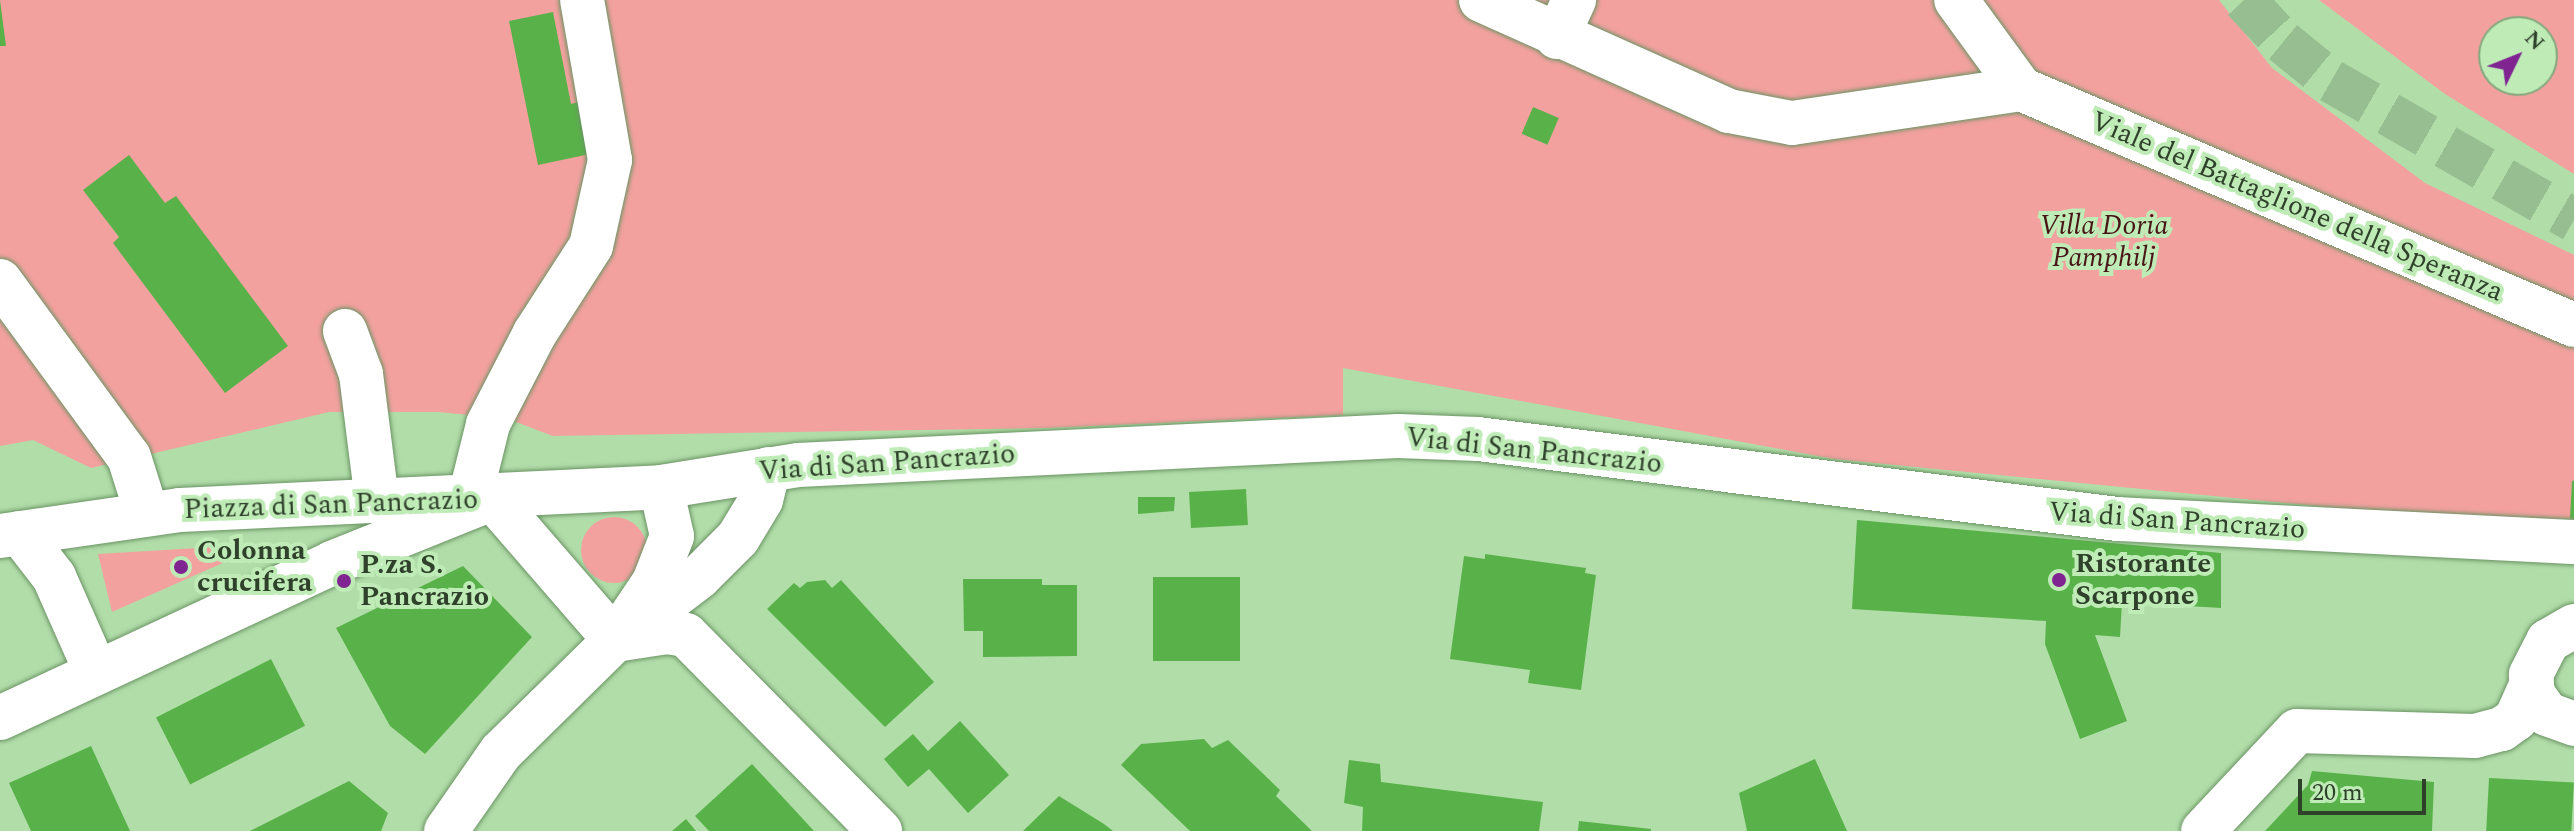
<!DOCTYPE html>
<html>
<head>
<meta charset="utf-8">
<style>
	body { margin:0 }
	#map { position:relative; width:2574px; height:831px; overflow:hidden; background:#b1dda9; font-family:Spectral,serif }
	div>[style] { position:absolute }
	[style*='--x'] { left:calc(var(--x)*1px); top:calc(var(--y)*1px); width:calc(var(--w)*1px); rotate:calc(var(--a)*1deg) }
	.green>* { inset:0; background:#f3a19f }
	.round { border-radius:50% }
	.building>* { inset:0; background:#59b249; transform-origin:0 0 }
	.minor-tunnel>* { height:44px; margin-top:-22px; transform-origin:0; background:repeating-linear-gradient(90deg,#97be90 0 44px,transparent 0 66px) }
	.roads { filter:drop-shadow(0 0 2px #6b9464) drop-shadow(0 0 2px #6b9464) }
	.minor>* { height:44px; margin:-22px; padding:0 22px; transform-origin:22px; border-radius:22px; background:#fff }
	.dots>* { width:22px; height:22px; translate:-50% -50%; box-sizing:border-box; border:4px solid #beebb6; border-radius:50% }
	span { translate:-50% -50%; white-space:nowrap; text-align:center; line-height:1.15; -webkit-text-stroke:8px #beebb6; paint-order:stroke }
	.street-label { font-size:28px; color:#2f402b }
	.park-label { font-size:28px; color:#481517; font-style:italic }
	.poi-label { font-size:28px; color:#2f402b; font-weight:700 }
	.left { translate:0 -50%; text-align:left }
	.north { position:absolute; left:2478px; top:16px; width:80px; height:80px; box-sizing:border-box; background:#beebb6; border:2px solid #85a77e; border-radius:50%; rotate:47deg; font-size:22px; font-weight:700; line-height:32px; text-align:center; color:#2f402b }
	.north::after { content:''; display:block; margin:auto; width:28px; height:36px; background:#7f2491; clip-path:polygon(50% 0,100% 100%,50% 72%,0 100%) }
	.scale { position:absolute; left:2298px; top:779px; width:128px; height:36px; box-sizing:border-box; border:4px solid #2f402b; border-top:0; padding-left:10px; font-size:24px; line-height:28px; white-space:nowrap; color:#2f402b; -webkit-text-stroke:6px #beebb6; paint-order:stroke }
</style>
</head>
<body>
<div id="map">
	<div class="green">
		<i style="clip-path:polygon(0 0,2219px 0,2272px 68px,2425px 183px,2574px 255px,2574px 519px,2440px 518px,1834px 459px,1343px 368px,1343px 415px,1046px 428px,553px 436px,508px 419px,439px 412px,329px 412px,91px 468px,33px 440px,0 446px)"></i>
		<i style="clip-path:polygon(evenodd,2319px 0,2574px 0,2574px 174px,2445px 94px,2319px 0,2494px 32px,2542px 32px,2542px 80px,2494px 80px,2494px 32px)"></i>
		<i class="round" style="left:581px;top:517px;width:66px;height:66px"></i>
		<i style="clip-path:polygon(231px 546px,234px 558px,112px 612px,98px 554px)"></i>
	</div>
	<div class="building">
		<i style="clip-path:polygon(0 0,6px 46px,0 46px)"></i>
		<i style="clip-path:polygon(553px 12px,571px 104px,579px 102px,590px 154px,538px 165px,509px 21px)"></i>
		<i style="left:1533px;top:107px;width:28px;height:29px;rotate:23deg"></i>
		<i style="clip-path:polygon(129px 155px,165px 203px,176px 196px,288px 346px,225px 393px,113px 243px,119px 237px,83px 190px)"></i>
		<i style="clip-path:polygon(2572px 481px,2574px 481px,2574px 519px,2570px 518px)"></i>
		<i style="left:1246px;top:489px;width:36px;height:57px;rotate:87deg"></i>
		<i style="clip-path:polygon(1138px 497px,1175px 497px,1174px 511px,1138px 514px)"></i>
		<i style="clip-path:polygon(1857px 520px,2221px 553px,2221px 608px,2122px 602px,2120px 637px,2095px 635px,2127px 721px,2080px 739px,2045px 644px,2046px 621px,1852px 609px)"></i>
		<i style="clip-path:polygon(1485px 554px,1586px 568px,1585px 573px,1596px 575px,1581px 690px,1528px 683px,1530px 670px,1450px 659px,1464px 556px,1485px 559px)"></i>
		<i style="clip-path:polygon(463px 566px,532px 637px,425px 754px,390px 726px,336px 628px)"></i>
		<i style="left:1153px;top:577px;width:87px;height:84px"></i>
		<i style="clip-path:polygon(963px 579px,1042px 579px,1042px 585px,1077px 585px,1077px 656px,983px 657px,983px 631px,964px 631px)"></i>
		<i style="clip-path:polygon(825px 580px,832px 588px,841px 580px,934px 682px,885px 727px,767px 609px,794px 583px,800px 588px,807px 582px)"></i>
		<i style="left:271px;top:659px;width:75px;height:129px;rotate:63deg"></i>
		<i style="clip-path:polygon(960px 721px,1009px 775px,968px 813px,929px 769px,908px 787px,884px 759px,913px 734px,928px 751px)"></i>
		<i style="clip-path:polygon(1204px 739px,1212px 748px,1228px 740px,1280px 790px,1276px 796px,1312px 831px,1190px 831px,1121px 765px,1141px 744px)"></i>
		<i style="clip-path:polygon(91px 746px,130px 831px,31px 831px,9px 783px)"></i>
		<i style="clip-path:polygon(1815px 759px,1847px 831px,1747px 831px,1739px 793px)"></i>
		<i style="clip-path:polygon(1349px 760px,1380px 764px,1381px 782px,1543px 802px,1539px 831px,1362px 831px,1363px 807px,1344px 803px)"></i>
		<i style="clip-path:polygon(752px 764px,814px 831px,709px 831px,695px 816px)"></i>
		<i style="clip-path:polygon(2312px 771px,2434px 782px,2432px 831px,2265px 831px,2308px 785px)"></i>
		<i style="left:2489px;top:778px;width:85px;height:53px;rotate:3deg"></i>
		<i style="clip-path:polygon(349px 781px,388px 813px,381px 831px,250px 831px)"></i>
		<i style="clip-path:polygon(1059px 796px,1104px 824px,1113px 831px,1023px 831px)"></i>
		<i style="clip-path:polygon(686px 819px,696px 831px,672px 831px)"></i>
		<i style="clip-path:polygon(1579px 821px,1651px 829px,1651px 831px,1578px 831px)"></i>
	</div>
	<div class="minor-tunnel">
		<i style="--x:2244;--y:0;--w:57;--a:47.1"></i>
		<i style="--x:2283;--y:42;--w:62;--a:39.1"></i>
		<i style="--x:2331;--y:81;--w:280;--a:29.8"></i>
	</div>
	<div class="roads">
		<div class="minor">
			<i style="--x:1481;--y:0;--w:272;--a:24.1"></i>
			<i style="--x:1729;--y:111;--w:64;--a:10.8"></i>
			<i style="--x:1792;--y:123;--w:232;--a:-8.4"></i>
			<i style="--x:2021;--y:89;--w:110;--a:-126.1"></i>
			<i style="--x:1557;--y:37;--w:41;--a:-65.3"></i>
			<i style="--x:2021;--y:89;--w:601;--a:23.11"></i>
			<i style="--x:0;--y:281;--w:218;--a:53.8"></i>
			<i style="--x:129;--y:457;--w:60;--a:72.5"></i>
			<i style="--x:345;--y:331;--w:46;--a:69.6"></i>
			<i style="--x:361;--y:374;--w:127;--a:82.8"></i>
			<i style="--x:470;--y:497;--w:75;--a:-76.1"></i>
			<i style="--x:488;--y:424;--w:102;--a:-62.7"></i>
			<i style="--x:535;--y:333;--w:103;--a:-57.2"></i>
			<i style="--x:591;--y:246;--w:88;--a:-77.5"></i>
			<i style="--x:610;--y:160;--w:162;--a:-99.9"></i>
			<i style="--x:492;--y:498;--w:188;--a:49.1"></i>
			<i style="--x:20;--y:533;--w:56;--a:52.3"></i>
			<i style="--x:54;--y:577;--w:104;--a:66.1"></i>
			<i style="--x:0;--y:536;--w:182;--a:-8.2"></i>
			<i style="--x:180;--y:510;--w:482;--a:-2.7"></i>
			<i style="--x:661;--y:487;--w:139;--a:-9.1"></i>
			<i style="--x:798;--y:465;--w:601;--a:-2.77"></i>
			<i style="--x:1398;--y:436;--w:80;--a:2.1"></i>
			<i style="--x:1478;--y:439;--w:645;--a:7.13"></i>
			<i style="--x:2118;--y:519;--w:457;--a:2.9"></i>
			<i style="--x:640;--y:622;--w:74;--a:-37.3"></i>
			<i style="--x:699;--y:577;--w:55;--a:-45"></i>
			<i style="--x:738;--y:538;--w:44;--a:-58.8"></i>
			<i style="--x:761;--y:500;--w:32;--a:-76"></i>
			<i style="--x:2574;--y:626;--w:30;--a:150"></i>
			<i style="--x:2548;--y:641;--w:38;--a:117"></i>
			<i style="--x:2531;--y:675;--w:19;--a:84"></i>
			<i style="--x:2533;--y:694;--w:24;--a:55"></i>
			<i style="--x:2547;--y:714;--w:29;--a:20"></i>
			<i style="--x:615;--y:640;--w:53;--a:-8.7"></i>
			<i style="--x:667;--y:632;--w:19;--a:9"></i>
			<i style="--x:686;--y:635;--w:276;--a:45.3"></i>
			<i style="--x:0;--y:718;--w:366;--a:-25"></i>
			<i style="--x:332;--y:563;--w:158;--a:-21.9"></i>
			<i style="--x:446;--y:831;--w:96;--a:-55.2"></i>
			<i style="--x:501;--y:752;--w:160;--a:-44.5"></i>
			<i style="--x:615;--y:640;--w:70;--a:-56.1"></i>
			<i style="--x:654;--y:582;--w:49;--a:-68.6"></i>
			<i style="--x:672;--y:536;--w:50;--a:-102.7"></i>
			<i style="--x:2203;--y:831;--w:137;--a:-46.8"></i>
			<i style="--x:2297;--y:731;--w:178;--a:1.6"></i>
			<i style="--x:2475;--y:736;--w:28;--a:-15"></i>
			<i style="--x:2502;--y:729;--w:17;--a:-36"></i>
			<i style="--x:2516;--y:719;--w:39;--a:-66"></i>
		</div>
	</div>
	<div class="dots">
		<i style="left:181px;top:567px;background:#7f2491"></i>
		<i style="left:2059px;top:580px;background:#7f2491"></i>
		<i style="left:344px;top:581px;background:#7f2491"></i>
	</div>
	<div class="street-label">
		<span style="left:2297px;top:207px;rotate:23deg">Viale del Battaglione della Speranza</span>
		<span style="left:1534px;top:451px;rotate:6deg">Via di San Pancrazio</span>
		<span style="left:887px;top:463px;rotate:-4deg">Via di San Pancrazio</span>
		<span style="left:331px;top:505px;rotate:-2deg">Piazza di San Pancrazio</span>
		<span style="left:2177px;top:521px;rotate:4deg">Via di San Pancrazio</span>
	</div>
	<div class="park-label">
		<span style="left:2104px;top:242px">Villa Doria<br>Pamphilj</span>
	</div>
	<div class="poi-label">
		<span class="left" style="left:197px;top:567px">Colonna<br>crucifera</span>
		<span class="left" style="left:2075px;top:580px">Ristorante<br>Scarpone</span>
		<span class="left" style="left:360px;top:581px">P.za S.<br>Pancrazio</span>
	</div>
	<div class="north">N</div>
	<div class="scale">20 m</div>
</div>
</body>
</html>
